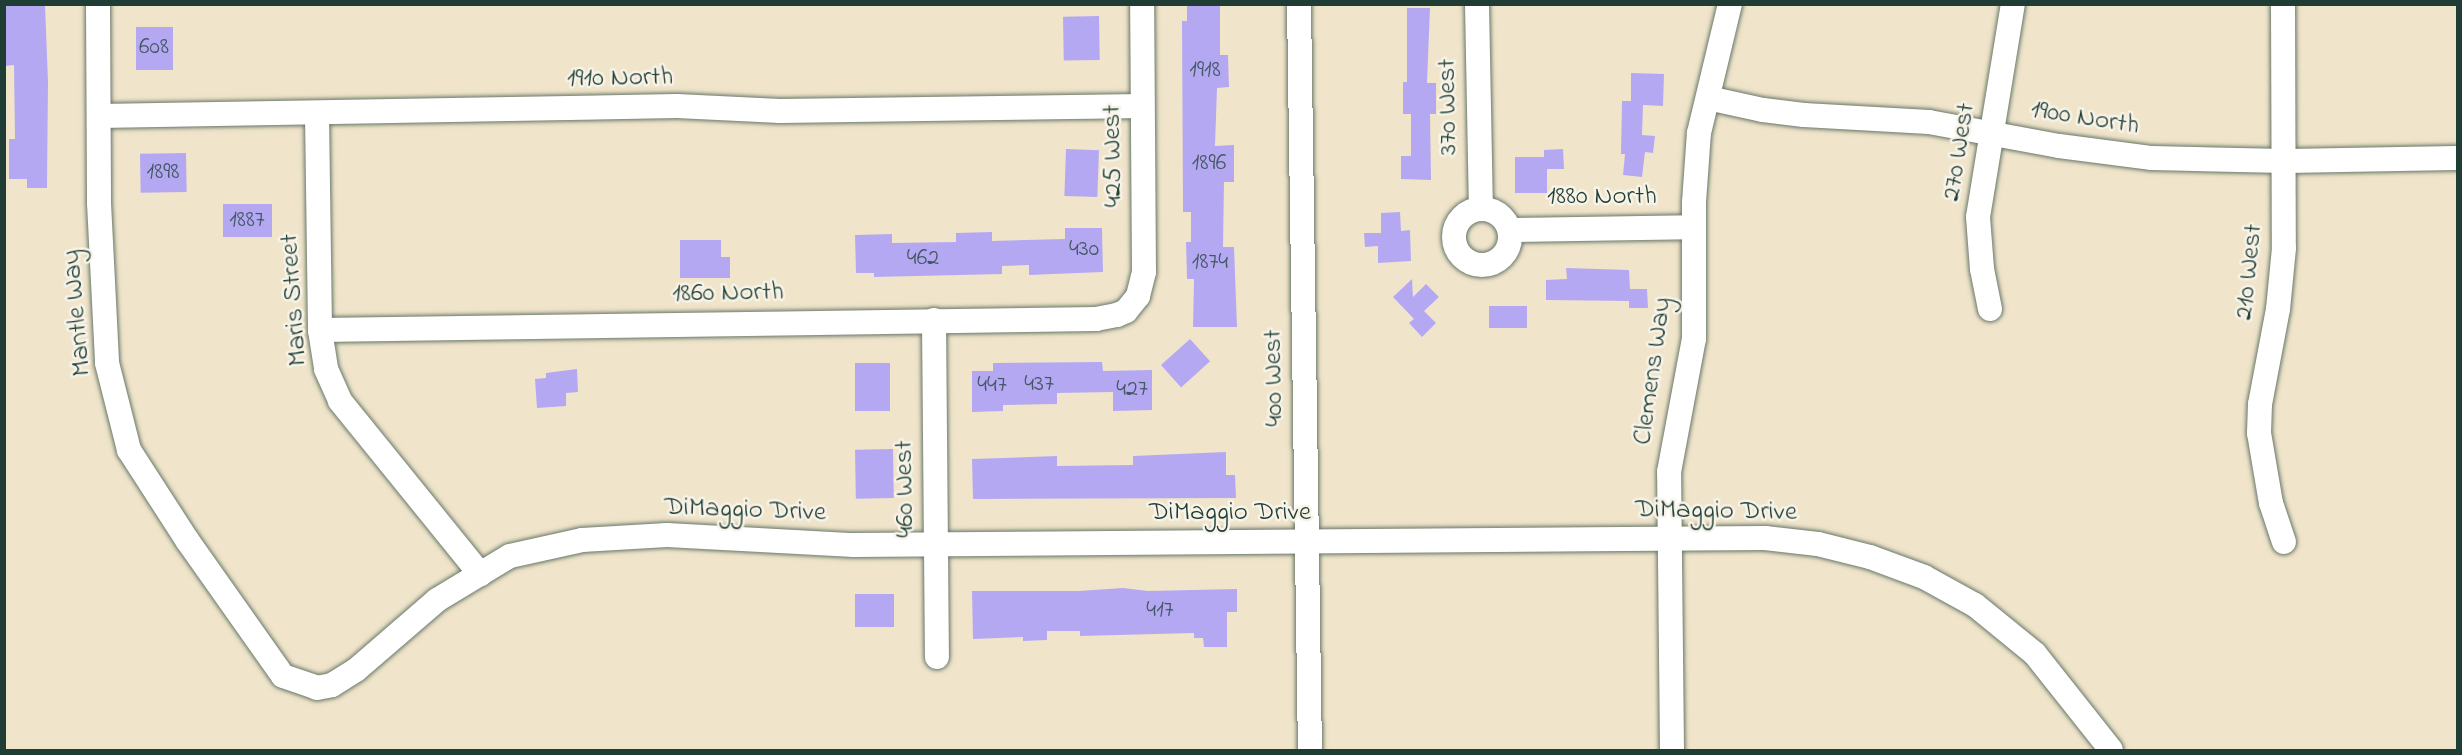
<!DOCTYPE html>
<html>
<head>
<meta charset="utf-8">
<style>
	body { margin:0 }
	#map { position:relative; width:2462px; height:755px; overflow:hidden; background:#f0e5cb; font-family:"Indie Flower",sans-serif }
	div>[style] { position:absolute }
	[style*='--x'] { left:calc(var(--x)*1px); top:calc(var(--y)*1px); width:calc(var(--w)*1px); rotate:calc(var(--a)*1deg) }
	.building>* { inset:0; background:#b5a8f3; transform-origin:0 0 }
	.roads { filter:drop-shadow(0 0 2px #687869) drop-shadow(0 0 2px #687869) }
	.minor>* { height:24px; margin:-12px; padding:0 12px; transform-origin:12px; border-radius:12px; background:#fff }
	.minor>.ring { margin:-12px; padding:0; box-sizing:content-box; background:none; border:24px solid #fff; border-radius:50% }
	span { translate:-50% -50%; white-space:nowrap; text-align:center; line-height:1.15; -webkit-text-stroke:5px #f7f3e8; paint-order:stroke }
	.number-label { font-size:24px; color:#445864 }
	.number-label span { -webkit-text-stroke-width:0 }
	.street-label { font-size:27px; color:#1f3d34 }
	.frame { position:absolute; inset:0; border:6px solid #1f3d34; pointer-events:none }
</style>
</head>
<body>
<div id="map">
	<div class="building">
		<i style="clip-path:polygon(6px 4px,45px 4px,48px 82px,47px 188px,27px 188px,27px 179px,9px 179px,9px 139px,15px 139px,14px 65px,5px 66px)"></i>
		<i style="clip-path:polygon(1187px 5px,1220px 5px,1220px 55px,1228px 55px,1229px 87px,1217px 88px,1215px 146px,1234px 145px,1234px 182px,1224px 182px,1223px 247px,1234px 247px,1237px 327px,1193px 327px,1194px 279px,1187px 279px,1186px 242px,1191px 242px,1191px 212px,1183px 212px,1182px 21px,1187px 21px)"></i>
		<i style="clip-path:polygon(1407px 8px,1430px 8px,1427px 83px,1436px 83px,1436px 114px,1430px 114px,1431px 180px,1401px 179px,1401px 156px,1411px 156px,1411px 114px,1403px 114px,1403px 82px,1407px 82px)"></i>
		<i style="left:1099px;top:16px;width:44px;height:36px;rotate:89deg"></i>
		<i style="left:136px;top:27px;width:37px;height:43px"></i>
		<i style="clip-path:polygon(1631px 73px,1664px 74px,1663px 106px,1643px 105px,1642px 135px,1655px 136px,1653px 153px,1645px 152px,1642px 177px,1623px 175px,1625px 154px,1621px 154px,1622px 101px,1631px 101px)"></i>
		<i style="left:1066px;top:149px;width:33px;height:47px;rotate:2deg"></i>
		<i style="clip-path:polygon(1563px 149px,1564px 169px,1547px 169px,1547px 193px,1515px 193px,1515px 157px,1544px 157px,1544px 150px)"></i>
		<i style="left:186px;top:153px;width:39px;height:46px;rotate:89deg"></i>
		<i style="left:272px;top:204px;width:33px;height:49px;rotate:90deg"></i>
		<i style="clip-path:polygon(1400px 212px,1401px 231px,1410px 230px,1411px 261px,1378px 263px,1378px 246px,1365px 247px,1364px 233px,1381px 233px,1381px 213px)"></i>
		<i style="clip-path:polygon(1065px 228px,1102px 228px,1103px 272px,1029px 275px,1029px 265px,1002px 266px,1002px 274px,874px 277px,874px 273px,856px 273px,855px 235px,892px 234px,892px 243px,956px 242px,956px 233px,992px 232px,992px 241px,1065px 239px)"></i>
		<i style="clip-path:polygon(680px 240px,721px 240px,721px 257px,730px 257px,730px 278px,680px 278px)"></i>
		<i style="clip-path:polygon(1566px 268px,1629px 270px,1630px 289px,1647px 289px,1648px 308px,1629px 308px,1629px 301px,1546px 300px,1546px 280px,1567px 279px)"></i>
		<i style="clip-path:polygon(1412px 279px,1413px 297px,1426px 284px,1439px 297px,1424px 311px,1436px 323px,1422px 337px,1409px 323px,1414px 319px,1393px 297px)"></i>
		<i style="left:1527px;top:306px;width:22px;height:38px;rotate:90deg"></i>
		<i style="left:1190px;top:339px;width:30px;height:39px;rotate:48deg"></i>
		<i style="clip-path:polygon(1102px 362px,1103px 371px,1152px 370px,1152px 410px,1113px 411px,1113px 392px,1057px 393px,1057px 404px,1003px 405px,1003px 411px,972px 412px,972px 371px,993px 371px,993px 363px)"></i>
		<i style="left:890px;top:363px;width:48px;height:35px;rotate:90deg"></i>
		<i style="clip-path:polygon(577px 369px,578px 392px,566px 393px,566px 406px,537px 408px,535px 379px,546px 378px,546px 373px)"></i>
		<i style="left:893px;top:449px;width:49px;height:38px;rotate:89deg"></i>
		<i style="clip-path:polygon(1226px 452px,1226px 475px,1235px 475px,1236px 498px,973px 499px,972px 459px,1057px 456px,1057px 466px,1133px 465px,1133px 456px)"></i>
		<i style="clip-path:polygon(1123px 588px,1148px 591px,1237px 589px,1237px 612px,1227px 612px,1227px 647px,1204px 647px,1203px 638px,1194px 638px,1194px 633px,1080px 636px,1080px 631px,1047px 631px,1047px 640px,1023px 641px,1023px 637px,973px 639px,972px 591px,1079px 591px)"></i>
		<i style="left:855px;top:594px;width:39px;height:33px"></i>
	</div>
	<div class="roads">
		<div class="minor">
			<i style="--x:98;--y:4;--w:199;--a:89.7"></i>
			<i style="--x:99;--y:203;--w:160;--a:87.1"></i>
			<i style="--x:107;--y:363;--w:90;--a:75.8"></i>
			<i style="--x:129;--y:450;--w:107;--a:57.2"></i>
			<i style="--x:187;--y:540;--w:166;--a:54.8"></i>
			<i style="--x:283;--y:676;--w:36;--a:19"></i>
			<i style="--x:317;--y:688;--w:15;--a:-11"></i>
			<i style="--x:332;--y:685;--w:28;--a:-32"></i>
			<i style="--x:356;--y:670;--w:107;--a:-40.8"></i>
			<i style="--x:437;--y:600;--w:85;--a:-31.1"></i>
			<i style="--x:510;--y:556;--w:74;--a:-12.5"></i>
			<i style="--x:582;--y:540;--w:85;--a:-3.4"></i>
			<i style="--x:667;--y:535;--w:187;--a:3.1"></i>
			<i style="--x:854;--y:545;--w:911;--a:-0.44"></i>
			<i style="--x:1765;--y:538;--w:53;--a:6.5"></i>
			<i style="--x:1818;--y:544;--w:54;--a:14"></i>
			<i style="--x:1870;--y:557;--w:58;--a:20.3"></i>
			<i style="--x:1924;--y:577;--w:58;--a:28.8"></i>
			<i style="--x:1975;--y:605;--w:77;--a:39.2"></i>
			<i style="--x:2035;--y:654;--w:122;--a:51.6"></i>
			<i style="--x:1299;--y:4;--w:746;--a:89.16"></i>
			<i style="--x:1477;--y:4;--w:204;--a:88.9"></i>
			<i style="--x:2283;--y:4;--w:244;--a:89.8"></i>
			<i style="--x:2284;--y:248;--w:61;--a:95.6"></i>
			<i style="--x:2278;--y:309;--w:97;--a:100.7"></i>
			<i style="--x:2260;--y:404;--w:29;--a:92"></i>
			<i style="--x:2259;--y:433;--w:71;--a:80.3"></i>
			<i style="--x:2271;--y:503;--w:41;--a:71.6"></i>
			<i style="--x:1708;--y:98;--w:56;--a:12.3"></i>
			<i style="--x:1763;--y:110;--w:41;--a:7"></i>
			<i style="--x:1804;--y:115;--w:125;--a:3.2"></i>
			<i style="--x:1929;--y:122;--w:132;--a:10.5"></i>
			<i style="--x:2059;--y:146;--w:94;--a:7.4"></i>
			<i style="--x:2152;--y:158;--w:133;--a:1.3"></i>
			<i style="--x:2285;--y:161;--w:173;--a:-1"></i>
			<i style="--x:317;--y:114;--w:216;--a:89.2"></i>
			<i style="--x:320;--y:330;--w:39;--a:81"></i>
			<i style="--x:326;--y:369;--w:35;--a:66"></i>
			<i style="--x:340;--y:401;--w:223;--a:51"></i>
			<i style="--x:99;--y:116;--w:578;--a:-0.99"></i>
			<i style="--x:677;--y:106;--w:103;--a:2.8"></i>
			<i style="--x:780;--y:111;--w:362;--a:-0.8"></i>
			<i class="ring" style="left:1454px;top:209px;width:32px;height:32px"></i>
			<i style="--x:1510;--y:230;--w:184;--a:-0.9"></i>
			<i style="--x:1990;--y:309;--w:41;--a:-101.3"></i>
			<i style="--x:1982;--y:269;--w:52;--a:-94.4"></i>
			<i style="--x:1978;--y:217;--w:216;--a:-80.7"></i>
			<i style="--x:934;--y:320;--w:337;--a:89.5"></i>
			<i style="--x:320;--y:330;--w:776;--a:-0.81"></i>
			<i style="--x:1096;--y:319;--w:21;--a:-11"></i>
			<i style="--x:1117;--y:315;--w:10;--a:-24"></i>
			<i style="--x:1126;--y:311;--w:19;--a:-51"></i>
			<i style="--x:1138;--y:296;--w:25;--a:-76"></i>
			<i style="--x:1144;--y:272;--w:268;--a:-90.4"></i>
			<i style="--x:1672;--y:750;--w:278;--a:-90.6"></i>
			<i style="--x:1669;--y:472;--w:135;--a:-79.4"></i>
			<i style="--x:1694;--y:339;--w:137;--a:-90"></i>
			<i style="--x:1694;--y:202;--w:69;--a:-85.9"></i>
			<i style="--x:1699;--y:133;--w:133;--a:-76.5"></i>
		</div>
	</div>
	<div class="number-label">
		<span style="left:154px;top:48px">608</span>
		<span style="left:1205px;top:71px">1918</span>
		<span style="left:1209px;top:164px">1896</span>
		<span style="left:163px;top:173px">1898</span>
		<span style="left:247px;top:221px">1887</span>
		<span style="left:1084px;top:250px">430</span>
		<span style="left:923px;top:259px">462</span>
		<span style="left:1210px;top:263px">1874</span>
		<span style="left:1039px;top:385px">437</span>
		<span style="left:992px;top:386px">447</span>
		<span style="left:1132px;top:390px">427</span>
		<span style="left:1160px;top:611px">417</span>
	</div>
	<div class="street-label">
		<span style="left:620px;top:78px;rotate:-1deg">1910 North</span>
		<span style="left:1448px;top:107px;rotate:-91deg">370 West</span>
		<span style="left:2085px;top:118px;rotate:9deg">1900 North</span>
		<span style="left:1959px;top:152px;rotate:-81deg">270 West</span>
		<span style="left:1113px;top:156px;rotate:-91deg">425 West</span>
		<span style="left:1602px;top:197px">1880 North</span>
		<span style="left:2249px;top:272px;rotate:-84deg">210 West</span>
		<span style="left:728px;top:293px;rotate:-1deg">1860 North</span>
		<span style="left:294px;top:300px;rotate:-94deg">Maris Street</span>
		<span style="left:77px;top:313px;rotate:-95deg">Mantle Way</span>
		<span style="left:1653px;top:371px;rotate:-82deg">Clemens Way</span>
		<span style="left:1274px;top:378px;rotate:-91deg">400 West</span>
		<span style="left:905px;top:489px;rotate:-91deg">460 West</span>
		<span style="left:745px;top:510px;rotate:2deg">DiMaggio Drive</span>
		<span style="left:1716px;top:511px;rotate:1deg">DiMaggio Drive</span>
		<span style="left:1230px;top:513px">DiMaggio Drive</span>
	</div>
	<div class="frame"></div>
</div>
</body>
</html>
